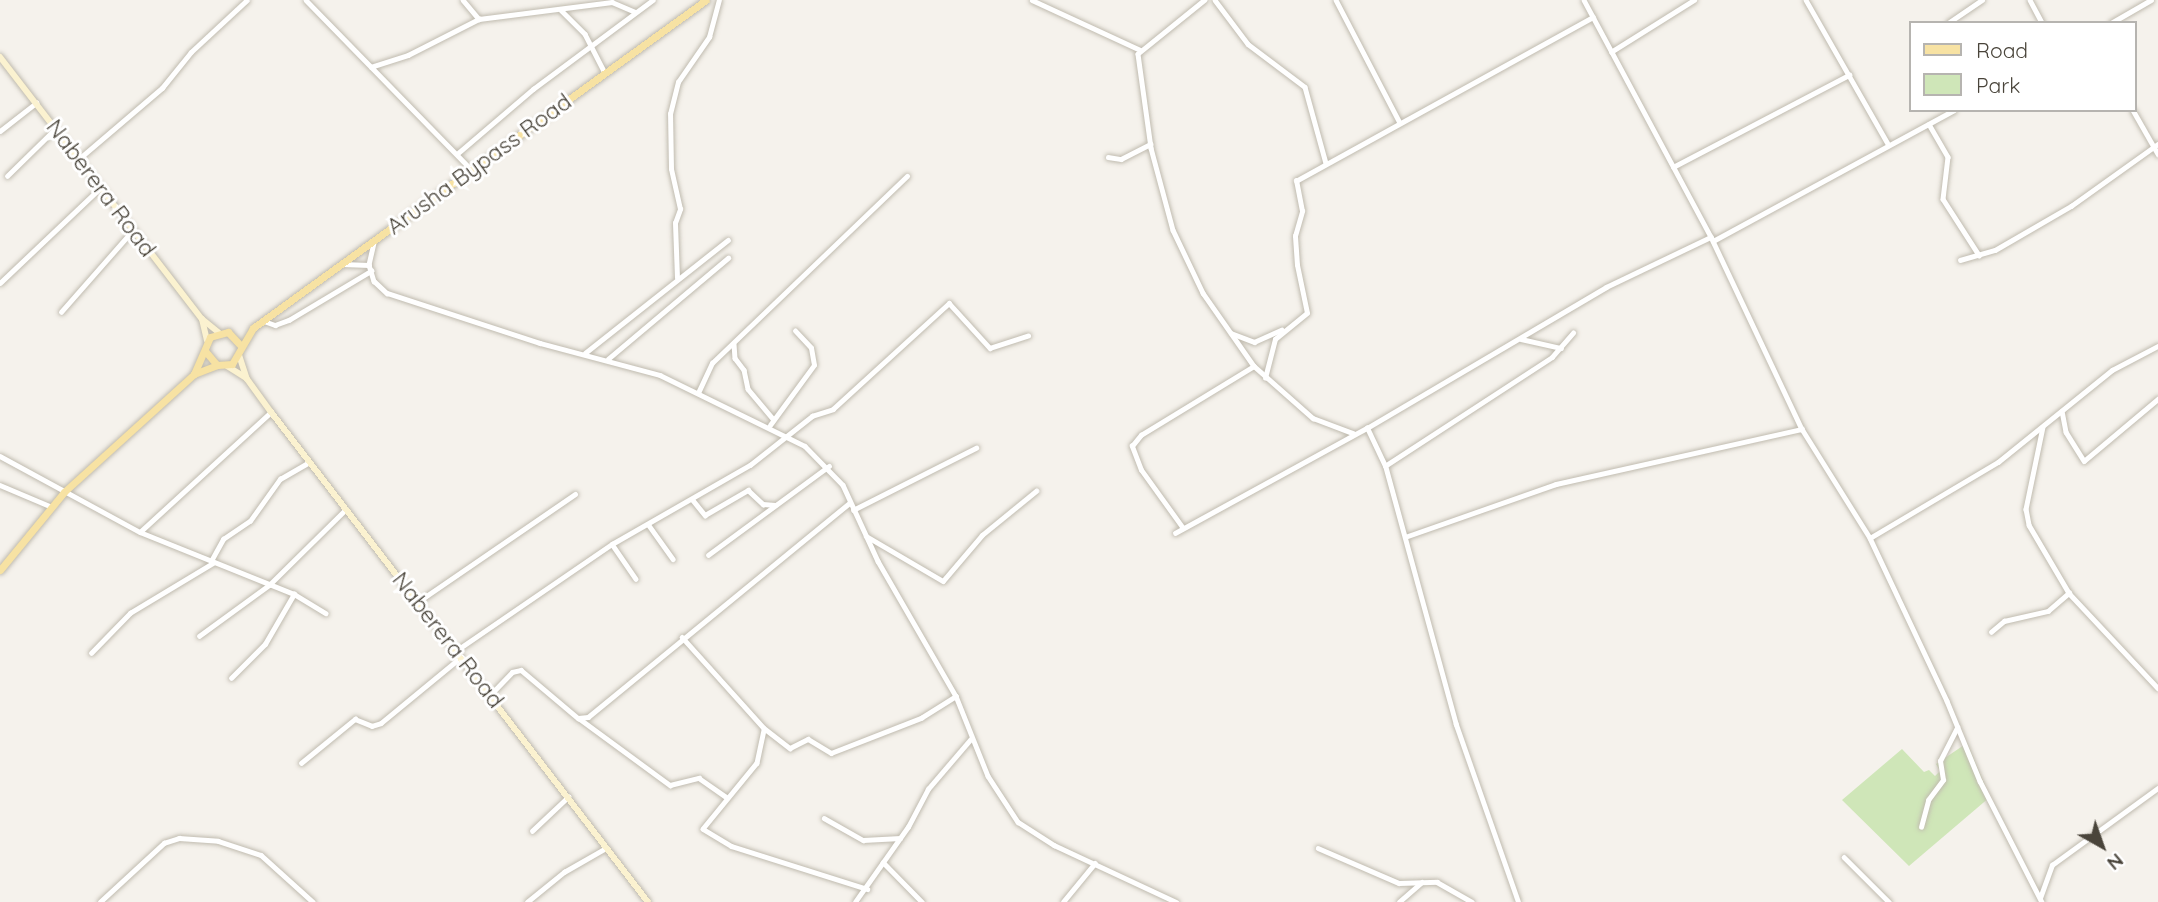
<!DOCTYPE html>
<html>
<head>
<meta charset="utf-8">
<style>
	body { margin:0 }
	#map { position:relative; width:2158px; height:902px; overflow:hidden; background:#f5f2ec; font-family:Quicksand,sans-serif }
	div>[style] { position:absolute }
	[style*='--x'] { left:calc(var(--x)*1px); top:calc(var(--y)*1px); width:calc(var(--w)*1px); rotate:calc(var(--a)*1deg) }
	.green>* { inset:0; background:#cfe6b8 }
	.roads { filter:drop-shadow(0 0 2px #c0bbaf) drop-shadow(0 0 2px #c0bbaf) }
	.street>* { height:4.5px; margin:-2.25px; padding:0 2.25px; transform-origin:2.25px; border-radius:2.25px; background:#fff }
	.secondary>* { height:6px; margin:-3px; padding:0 3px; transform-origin:3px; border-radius:3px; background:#fbf2d0 }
	.primary>* { height:7px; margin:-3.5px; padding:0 3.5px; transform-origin:3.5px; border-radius:3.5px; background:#f7e2a3 }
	span { translate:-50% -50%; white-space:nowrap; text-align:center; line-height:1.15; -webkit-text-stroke:6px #fff; paint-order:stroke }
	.street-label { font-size:23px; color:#49443a }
	.legend { position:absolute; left:1909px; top:21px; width:228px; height:91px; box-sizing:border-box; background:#fff; border:2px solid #b6b4b0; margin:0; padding:9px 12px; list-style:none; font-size:21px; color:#49443a }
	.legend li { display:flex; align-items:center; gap:14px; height:35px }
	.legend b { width:35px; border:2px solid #b6b4b0 }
	.north { position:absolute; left:2067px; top:811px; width:70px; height:70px; -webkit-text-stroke:5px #fff; paint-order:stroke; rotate:140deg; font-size:19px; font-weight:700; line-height:28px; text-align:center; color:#49443a }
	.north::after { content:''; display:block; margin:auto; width:24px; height:32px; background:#49443a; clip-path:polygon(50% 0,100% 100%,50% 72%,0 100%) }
</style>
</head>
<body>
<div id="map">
	<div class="green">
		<i style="clip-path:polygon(1967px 743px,1990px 797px,1909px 866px,1842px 800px,1902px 749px,1924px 772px,1929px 770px,1935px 776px,1940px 771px,1936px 764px)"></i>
	</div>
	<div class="roads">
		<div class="street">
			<i style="--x:306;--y:0;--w:236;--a:45.7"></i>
			<i style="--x:463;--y:0;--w:25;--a:50"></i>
			<i style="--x:1032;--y:0;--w:119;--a:24.8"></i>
			<i style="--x:1205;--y:0;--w:86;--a:141.1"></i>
			<i style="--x:1138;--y:54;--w:95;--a:82.1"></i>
			<i style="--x:1151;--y:148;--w:85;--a:75"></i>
			<i style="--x:1173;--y:230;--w:70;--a:64.5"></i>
			<i style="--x:1203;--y:293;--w:89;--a:55.1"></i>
			<i style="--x:1254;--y:366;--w:79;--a:41.4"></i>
			<i style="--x:1313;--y:418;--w:43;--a:20.6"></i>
			<i style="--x:1215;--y:0;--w:55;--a:53.1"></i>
			<i style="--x:1248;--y:44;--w:71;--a:37"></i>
			<i style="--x:1305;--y:87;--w:79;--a:74.6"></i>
			<i style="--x:1336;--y:0;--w:136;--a:62.5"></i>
			<i style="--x:1584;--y:0;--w:273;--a:61.8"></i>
			<i style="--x:1713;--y:241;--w:208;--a:64.7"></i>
			<i style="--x:1802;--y:429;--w:128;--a:58"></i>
			<i style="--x:1870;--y:538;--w:180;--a:64.7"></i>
			<i style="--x:1947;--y:701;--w:87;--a:67.6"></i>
			<i style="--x:1980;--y:781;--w:136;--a:62.9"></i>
			<i style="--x:1806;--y:0;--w:166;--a:60.3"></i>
			<i style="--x:2030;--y:0;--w:26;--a:62"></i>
			<i style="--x:561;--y:10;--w:34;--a:45"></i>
			<i style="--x:585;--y:34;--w:44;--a:62.9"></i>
			<i style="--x:1948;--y:23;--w:41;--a:-34.1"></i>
			<i style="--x:2111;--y:23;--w:46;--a:-29.9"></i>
			<i style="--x:1611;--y:52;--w:98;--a:-32.1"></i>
			<i style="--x:371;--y:67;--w:39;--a:-18"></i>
			<i style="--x:408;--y:55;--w:80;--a:-26.9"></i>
			<i style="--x:479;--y:19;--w:134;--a:-7.3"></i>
			<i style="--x:612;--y:2;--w:25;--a:23"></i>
			<i style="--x:2133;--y:110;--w:51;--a:60.4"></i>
			<i style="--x:1929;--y:124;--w:38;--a:60"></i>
			<i style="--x:1948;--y:157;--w:42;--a:96.8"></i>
			<i style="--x:1943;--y:199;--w:67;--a:57.3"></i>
			<i style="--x:0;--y:131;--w:46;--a:-37.9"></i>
			<i style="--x:457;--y:154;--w:100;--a:-40.5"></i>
			<i style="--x:533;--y:89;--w:149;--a:-36.6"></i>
			<i style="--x:1108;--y:157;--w:13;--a:9"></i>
			<i style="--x:1121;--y:159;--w:33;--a:-27"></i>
			<i style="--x:80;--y:158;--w:108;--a:-40.5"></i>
			<i style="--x:162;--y:88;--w:46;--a:-51.1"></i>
			<i style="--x:191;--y:52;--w:76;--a:-42.9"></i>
			<i style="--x:1673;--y:167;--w:199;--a:-27.6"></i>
			<i style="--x:7;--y:176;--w:67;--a:-44.4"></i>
			<i style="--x:1713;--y:241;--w:274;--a:-28.5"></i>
			<i style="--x:374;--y:243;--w:23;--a:103"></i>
			<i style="--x:369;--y:265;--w:17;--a:73"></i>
			<i style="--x:374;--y:281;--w:18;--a:43"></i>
			<i style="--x:387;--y:293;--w:161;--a:18.1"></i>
			<i style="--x:540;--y:343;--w:124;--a:14.9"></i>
			<i style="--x:660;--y:375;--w:161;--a:26.1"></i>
			<i style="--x:805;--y:446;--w:54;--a:45.7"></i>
			<i style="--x:843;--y:485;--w:84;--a:65.3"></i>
			<i style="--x:878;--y:561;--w:156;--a:60"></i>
			<i style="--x:956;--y:696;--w:86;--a:68.2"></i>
			<i style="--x:988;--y:776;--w:55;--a:56.9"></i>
			<i style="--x:1018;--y:822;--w:43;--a:32.6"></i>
			<i style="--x:1054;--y:845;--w:135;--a:25"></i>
			<i style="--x:1960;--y:260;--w:36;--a:-16"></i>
			<i style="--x:1995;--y:250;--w:88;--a:-30.1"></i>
			<i style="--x:2071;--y:206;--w:107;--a:-35.5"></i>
			<i style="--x:342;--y:264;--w:27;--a:2"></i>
			<i style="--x:677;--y:278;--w:55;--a:-92.1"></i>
			<i style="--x:675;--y:223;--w:15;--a:-70"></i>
			<i style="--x:680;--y:209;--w:41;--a:-102.7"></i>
			<i style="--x:671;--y:169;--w:55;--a:-91"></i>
			<i style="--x:670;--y:114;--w:33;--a:-76"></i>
			<i style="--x:678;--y:82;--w:55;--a:-55.4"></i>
			<i style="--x:709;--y:37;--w:38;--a:-75"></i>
			<i style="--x:0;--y:283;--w:139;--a:-43.5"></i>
			<i style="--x:61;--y:312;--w:109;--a:-48.7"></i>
			<i style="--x:264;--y:321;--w:12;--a:20"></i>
			<i style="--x:275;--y:325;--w:15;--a:-20"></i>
			<i style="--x:289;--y:320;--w:96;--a:-30.9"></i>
			<i style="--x:1231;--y:333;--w:25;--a:21"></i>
			<i style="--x:1254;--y:342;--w:30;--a:-24"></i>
			<i style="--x:1521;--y:339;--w:41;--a:12.7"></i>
			<i style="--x:734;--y:344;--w:14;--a:86"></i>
			<i style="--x:735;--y:358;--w:15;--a:53"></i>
			<i style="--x:744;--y:370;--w:19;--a:78"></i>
			<i style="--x:748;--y:389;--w:40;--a:50"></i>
			<i style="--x:585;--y:353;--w:182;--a:-38.3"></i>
			<i style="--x:608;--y:359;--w:157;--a:-40.1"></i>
			<i style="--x:1265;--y:378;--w:40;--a:-75.6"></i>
			<i style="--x:1275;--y:339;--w:41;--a:-39.1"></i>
			<i style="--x:1307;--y:313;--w:49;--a:-101.8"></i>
			<i style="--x:1297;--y:265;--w:29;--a:-94"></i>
			<i style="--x:1295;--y:236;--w:26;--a:-74"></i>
			<i style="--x:1302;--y:211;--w:31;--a:-101"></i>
			<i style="--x:1296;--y:181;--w:339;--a:-28.9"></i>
			<i style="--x:698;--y:393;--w:33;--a:-65"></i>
			<i style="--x:712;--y:363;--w:270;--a:-43.8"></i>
			<i style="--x:2062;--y:411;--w:21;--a:79"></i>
			<i style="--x:2066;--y:432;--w:34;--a:58"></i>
			<i style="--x:2084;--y:461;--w:97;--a:-40"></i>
			<i style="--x:770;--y:425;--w:74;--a:-53.7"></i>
			<i style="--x:814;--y:365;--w:17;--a:-100"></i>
			<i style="--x:811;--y:348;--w:23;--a:-133"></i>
			<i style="--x:2043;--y:427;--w:84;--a:101.7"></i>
			<i style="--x:2026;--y:509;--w:16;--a:79"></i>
			<i style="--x:2029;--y:525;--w:79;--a:59.5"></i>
			<i style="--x:2069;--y:593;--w:130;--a:46.9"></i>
			<i style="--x:0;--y:456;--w:159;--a:28.5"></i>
			<i style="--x:140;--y:532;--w:166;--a:21.9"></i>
			<i style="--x:294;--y:594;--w:37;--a:31"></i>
			<i style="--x:1385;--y:466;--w:199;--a:-33.1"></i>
			<i style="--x:1552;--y:357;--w:32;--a:-49"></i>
			<i style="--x:0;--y:485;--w:56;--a:22.9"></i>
			<i style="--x:692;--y:499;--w:21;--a:51"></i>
			<i style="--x:705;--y:515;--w:50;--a:-30.2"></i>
			<i style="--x:748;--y:490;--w:21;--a:43"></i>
			<i style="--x:763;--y:504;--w:12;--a:5"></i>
			<i style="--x:853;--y:510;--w:138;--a:-26.8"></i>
			<i style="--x:648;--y:524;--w:43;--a:54.5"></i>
			<i style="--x:1182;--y:527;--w:70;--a:-125.7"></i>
			<i style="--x:1141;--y:470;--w:26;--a:-111"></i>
			<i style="--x:1132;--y:446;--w:14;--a:-51"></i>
			<i style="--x:1141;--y:435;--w:132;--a:-31.4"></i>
			<i style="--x:140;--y:532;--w:178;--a:-42.5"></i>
			<i style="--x:1175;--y:533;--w:219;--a:-28.7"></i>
			<i style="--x:866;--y:536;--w:89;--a:30.3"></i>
			<i style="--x:943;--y:581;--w:60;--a:-49.7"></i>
			<i style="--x:982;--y:535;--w:70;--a:-39.2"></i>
			<i style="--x:1405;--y:537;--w:160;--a:-19.3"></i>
			<i style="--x:1556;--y:484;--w:252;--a:-12.6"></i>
			<i style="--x:1870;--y:538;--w:149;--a:-30.7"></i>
			<i style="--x:1998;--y:462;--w:146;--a:-38.9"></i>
			<i style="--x:2112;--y:370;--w:52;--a:-27.6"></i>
			<i style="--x:612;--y:544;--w:42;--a:55.6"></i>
			<i style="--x:708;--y:555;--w:150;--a:-36.3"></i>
			<i style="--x:211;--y:561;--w:25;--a:-61"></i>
			<i style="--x:223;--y:539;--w:32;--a:-34"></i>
			<i style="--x:250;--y:521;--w:52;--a:-54.5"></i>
			<i style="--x:280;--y:479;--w:34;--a:-30"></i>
			<i style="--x:419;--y:601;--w:189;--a:-34.4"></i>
			<i style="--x:1991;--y:632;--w:17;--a:-40"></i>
			<i style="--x:2004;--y:621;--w:45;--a:-12.8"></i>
			<i style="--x:2048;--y:611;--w:28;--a:-41"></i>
			<i style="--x:199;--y:636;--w:87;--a:-36.1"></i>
			<i style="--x:269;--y:585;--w:108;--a:-44.6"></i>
			<i style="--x:682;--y:637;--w:122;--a:48"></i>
			<i style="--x:764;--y:728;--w:33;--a:38"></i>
			<i style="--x:790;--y:748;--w:20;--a:-27"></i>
			<i style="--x:808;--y:739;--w:27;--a:31"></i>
			<i style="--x:831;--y:753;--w:97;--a:-21.3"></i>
			<i style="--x:921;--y:718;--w:41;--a:-32.2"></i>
			<i style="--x:457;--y:650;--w:188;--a:-34.4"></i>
			<i style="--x:612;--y:544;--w:159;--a:-29.8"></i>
			<i style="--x:750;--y:465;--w:79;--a:-38.3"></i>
			<i style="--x:812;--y:416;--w:22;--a:-18"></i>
			<i style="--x:833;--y:409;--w:157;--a:-42.4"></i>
			<i style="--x:949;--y:303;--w:61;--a:47.7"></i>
			<i style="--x:990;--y:348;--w:40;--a:-18"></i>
			<i style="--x:91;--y:653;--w:56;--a:-45.7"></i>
			<i style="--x:130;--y:613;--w:97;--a:-31.1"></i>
			<i style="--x:231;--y:678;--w:48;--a:-45"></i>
			<i style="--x:265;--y:644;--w:58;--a:-59.9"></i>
			<i style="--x:491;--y:694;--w:30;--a:-46"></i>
			<i style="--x:512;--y:672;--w:9;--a:-13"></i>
			<i style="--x:521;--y:670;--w:75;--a:40.1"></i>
			<i style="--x:578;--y:718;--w:10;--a:-6"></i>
			<i style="--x:588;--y:717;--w:338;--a:-39.3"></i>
			<i style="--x:580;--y:719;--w:112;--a:36.3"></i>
			<i style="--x:670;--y:785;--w:30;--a:-14"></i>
			<i style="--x:699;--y:778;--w:33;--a:35"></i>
			<i style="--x:764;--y:730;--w:34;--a:102"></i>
			<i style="--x:757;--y:763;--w:85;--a:129.3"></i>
			<i style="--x:703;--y:829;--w:33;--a:31"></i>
			<i style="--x:731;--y:846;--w:143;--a:17.5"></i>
			<i style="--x:301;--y:763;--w:70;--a:-39.2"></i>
			<i style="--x:355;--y:719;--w:18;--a:22"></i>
			<i style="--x:372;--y:726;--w:9;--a:-18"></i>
			<i style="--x:381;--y:723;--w:104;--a:-39.5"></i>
			<i style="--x:824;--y:818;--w:45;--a:29.4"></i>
			<i style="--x:863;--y:840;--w:37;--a:-3"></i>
			<i style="--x:1921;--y:827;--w:28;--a:-75"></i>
			<i style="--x:1928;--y:800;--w:25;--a:-53"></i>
			<i style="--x:1943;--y:780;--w:19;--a:-99"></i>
			<i style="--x:1940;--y:761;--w:38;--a:-63"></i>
			<i style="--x:532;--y:831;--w:50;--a:-43.4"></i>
			<i style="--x:1318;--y:848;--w:88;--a:23.4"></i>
			<i style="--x:1399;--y:883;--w:38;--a:-2"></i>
			<i style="--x:1437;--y:882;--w:40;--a:29.7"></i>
			<i style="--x:1844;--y:857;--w:64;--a:45"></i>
			<i style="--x:883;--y:862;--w:56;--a:45.7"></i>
			<i style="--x:2040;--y:898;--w:35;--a:-70"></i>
			<i style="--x:2052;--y:865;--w:131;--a:-36"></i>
			<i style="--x:100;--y:902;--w:87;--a:-42.7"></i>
			<i style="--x:164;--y:843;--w:16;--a:-18"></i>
			<i style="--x:179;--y:838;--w:39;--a:4"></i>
			<i style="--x:218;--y:841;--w:45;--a:18"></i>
			<i style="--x:261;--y:855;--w:70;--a:42.1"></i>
			<i style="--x:527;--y:902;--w:48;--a:-39"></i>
			<i style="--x:564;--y:872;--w:48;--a:-29.7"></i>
			<i style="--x:855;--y:902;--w:92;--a:-54.8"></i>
			<i style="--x:908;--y:827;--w:43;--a:-62.2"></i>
			<i style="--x:928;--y:789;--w:65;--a:-49.4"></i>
			<i style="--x:1063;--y:902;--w:50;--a:-50.6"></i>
			<i style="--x:1399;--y:902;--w:30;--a:-41"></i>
			<i style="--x:1518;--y:902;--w:188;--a:-109.3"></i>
			<i style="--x:1456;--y:725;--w:269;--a:-105.3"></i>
			<i style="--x:1385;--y:466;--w:42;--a:-115.3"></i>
			<i style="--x:1367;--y:428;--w:277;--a:-30.5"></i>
			<i style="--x:1606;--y:287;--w:116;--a:-25.5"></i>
		</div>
		<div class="secondary">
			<i style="--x:0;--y:57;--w:331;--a:52.4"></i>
			<i style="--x:202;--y:319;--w:21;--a:39"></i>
			<i style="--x:202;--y:319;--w:22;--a:77"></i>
			<i style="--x:239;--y:355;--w:25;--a:72"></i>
			<i style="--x:247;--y:379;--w:41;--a:54"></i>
			<i style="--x:271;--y:412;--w:618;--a:52.43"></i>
			<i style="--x:227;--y:366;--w:22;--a:32"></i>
		</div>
		<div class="primary">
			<i style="--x:206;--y:352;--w:17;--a:50"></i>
			<i style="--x:217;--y:365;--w:15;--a:-4"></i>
			<i style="--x:232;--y:364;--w:42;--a:-59.7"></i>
			<i style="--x:253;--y:328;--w:559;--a:-35.91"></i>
			<i style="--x:194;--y:374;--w:25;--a:-21"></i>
			<i style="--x:0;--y:570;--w:101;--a:-50.6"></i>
			<i style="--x:64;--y:492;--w:176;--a:-42.2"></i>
			<i style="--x:194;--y:374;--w:40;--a:-66.6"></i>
			<i style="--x:210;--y:337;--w:19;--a:-16"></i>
			<i style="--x:228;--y:332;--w:18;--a:47"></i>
		</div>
	</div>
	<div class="street-label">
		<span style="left:479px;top:164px;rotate:-36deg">Arusha Bypass Road</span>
		<span style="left:101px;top:188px;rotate:53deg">Naberera Road</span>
		<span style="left:448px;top:640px;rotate:52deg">Naberera Road</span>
	</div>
	<ul class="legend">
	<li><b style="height:9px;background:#f7e2a3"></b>Road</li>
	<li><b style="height:19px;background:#cfe6b8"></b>Park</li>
	</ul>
	<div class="north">N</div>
</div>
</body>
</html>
